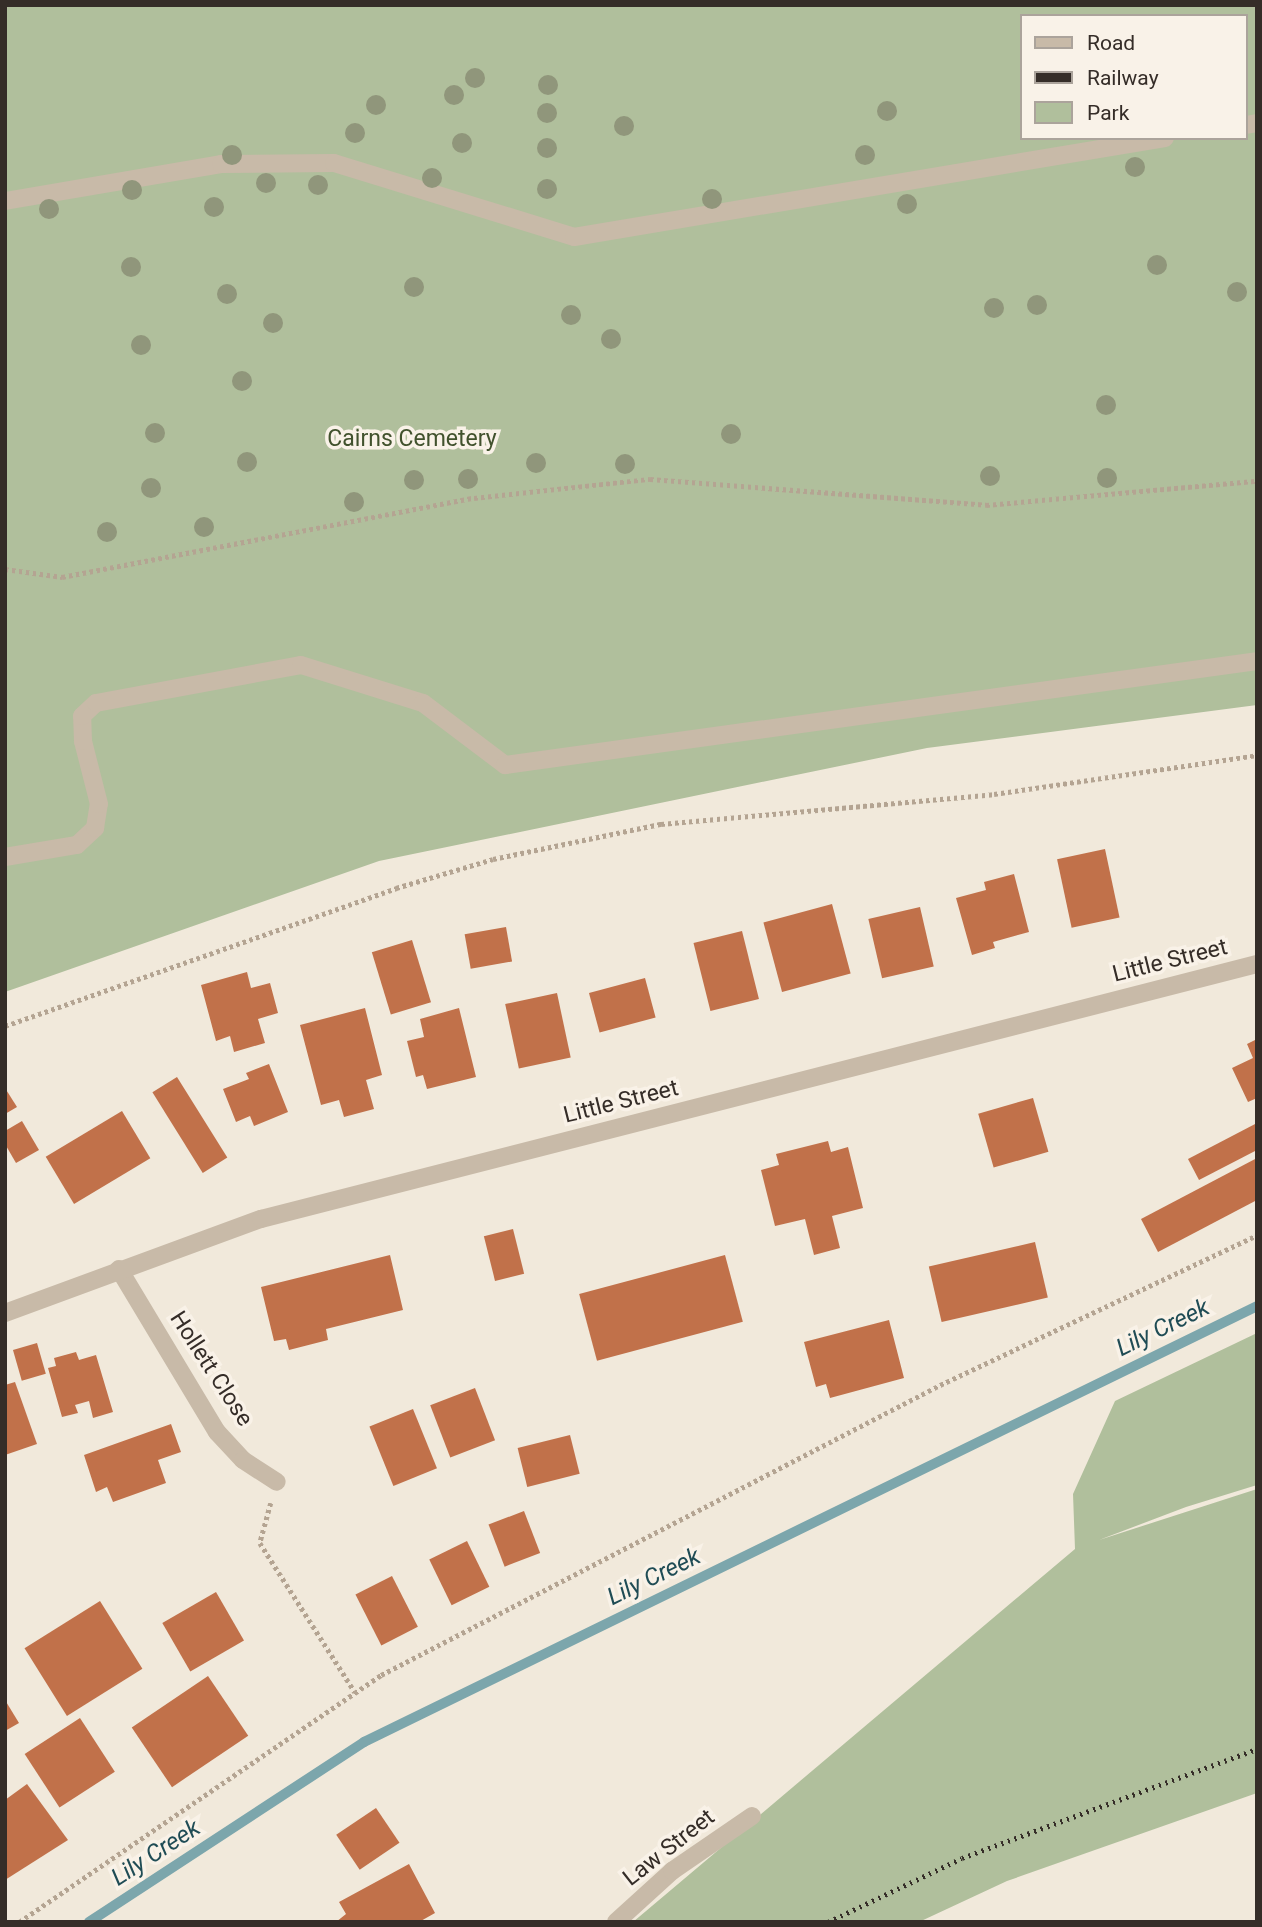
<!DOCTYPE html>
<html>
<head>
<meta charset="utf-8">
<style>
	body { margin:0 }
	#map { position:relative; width:1262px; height:1927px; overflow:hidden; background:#f1e9db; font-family:Roboto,sans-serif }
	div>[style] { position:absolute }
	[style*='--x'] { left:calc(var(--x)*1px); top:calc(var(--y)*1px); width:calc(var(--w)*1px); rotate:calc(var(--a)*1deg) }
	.green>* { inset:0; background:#b0bf9c }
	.stream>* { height:10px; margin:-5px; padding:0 5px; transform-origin:5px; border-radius:5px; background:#7ca6ac }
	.building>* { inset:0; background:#c1714a; transform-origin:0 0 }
	.path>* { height:4.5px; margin-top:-2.25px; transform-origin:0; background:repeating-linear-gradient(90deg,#b4a492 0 3.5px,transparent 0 7px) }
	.minor>* { height:18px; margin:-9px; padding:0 9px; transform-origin:9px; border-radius:9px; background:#c8baa8 }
	.rail>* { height:5px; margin-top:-2.5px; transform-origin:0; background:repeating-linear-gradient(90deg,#352d28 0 2px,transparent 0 7px) }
	.trees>* { width:20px; height:20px; margin:-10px; border-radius:50%; background:#90967b }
	span { translate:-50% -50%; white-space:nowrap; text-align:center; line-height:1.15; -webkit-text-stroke:7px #f9f2e8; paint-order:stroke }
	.park-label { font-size:23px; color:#41522d }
	.street-label { font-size:23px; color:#352d28 }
	.water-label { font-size:24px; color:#1f4c55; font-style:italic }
	.frame { position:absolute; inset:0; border:7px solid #352d28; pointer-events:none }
	.legend { position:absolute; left:1020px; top:14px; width:228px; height:126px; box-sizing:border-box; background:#f9f2e8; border:2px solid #aba39b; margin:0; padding:9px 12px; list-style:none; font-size:21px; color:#352d28 }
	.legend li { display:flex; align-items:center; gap:14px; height:35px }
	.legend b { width:35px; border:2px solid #aba39b }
</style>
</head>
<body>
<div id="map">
	<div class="green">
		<i style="clip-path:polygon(evenodd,5px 5px,1257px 5px,1257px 705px,927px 748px,379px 861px,5px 992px,5px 5px,1022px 16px,1246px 16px,1246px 138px,1022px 138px,1022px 16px)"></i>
		<i style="clip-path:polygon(1257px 1333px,1257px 1485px,1186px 1507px,1099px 1540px,1257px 1489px,1257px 1793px,1007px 1881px,919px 1922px,633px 1922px,1075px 1549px,1073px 1494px,1115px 1401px)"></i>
	</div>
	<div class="stream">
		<i style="--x:89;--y:1922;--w:329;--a:-33.2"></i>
		<i style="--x:364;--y:1742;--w:994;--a:-26.02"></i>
	</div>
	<div class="building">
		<i style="left:1105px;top:849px;width:70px;height:49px;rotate:78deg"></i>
		<i style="clip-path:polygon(1014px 874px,1029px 932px,993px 942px,995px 948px,972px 955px,956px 898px,986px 890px,984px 882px)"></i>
		<i style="left:832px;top:904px;width:72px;height:71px;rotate:75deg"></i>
		<i style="left:920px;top:907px;width:61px;height:53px;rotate:77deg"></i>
		<i style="left:506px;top:927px;width:35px;height:42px;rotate:80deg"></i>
		<i style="left:742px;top:931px;width:70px;height:50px;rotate:76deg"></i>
		<i style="left:412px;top:940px;width:65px;height:42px;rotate:73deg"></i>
		<i style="clip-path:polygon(247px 972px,251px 988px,270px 983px,278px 1013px,258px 1019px,265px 1043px,234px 1052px,230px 1036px,216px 1041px,201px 985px)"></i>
		<i style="left:645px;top:978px;width:41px;height:58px;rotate:75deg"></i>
		<i style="left:557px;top:993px;width:66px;height:53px;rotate:78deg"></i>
		<i style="clip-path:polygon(365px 1008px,382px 1075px,366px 1080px,374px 1109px,344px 1117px,339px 1100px,321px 1105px,300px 1025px)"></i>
		<i style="clip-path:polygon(459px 1008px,476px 1077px,427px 1089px,423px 1075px,416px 1077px,407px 1041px,424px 1037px,420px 1019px)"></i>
		<i style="clip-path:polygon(1257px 1039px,1257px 1098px,1248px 1102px,1232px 1068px,1253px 1058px,1247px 1044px)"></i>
		<i style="clip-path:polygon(269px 1064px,288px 1112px,254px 1126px,250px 1116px,236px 1122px,223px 1089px,249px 1079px,246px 1073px)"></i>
		<i style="left:177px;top:1077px;width:95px;height:29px;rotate:58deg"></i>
		<i style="clip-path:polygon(5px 1088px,17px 1107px,5px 1114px)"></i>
		<i style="left:1033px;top:1098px;width:56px;height:57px;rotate:74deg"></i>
		<i style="left:122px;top:1111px;width:55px;height:89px;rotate:59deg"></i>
		<i style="clip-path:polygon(22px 1121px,39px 1150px,16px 1163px,5px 1144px,5px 1131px)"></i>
		<i style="clip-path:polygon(1257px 1123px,1257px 1150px,1199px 1180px,1188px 1159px)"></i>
		<i style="clip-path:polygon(828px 1141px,831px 1152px,848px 1147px,863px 1208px,832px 1216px,840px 1248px,814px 1255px,805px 1219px,775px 1226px,761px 1170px,779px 1165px,776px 1154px)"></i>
		<i style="clip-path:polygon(1257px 1158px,1257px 1200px,1158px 1252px,1141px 1219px)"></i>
		<i style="left:513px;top:1229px;width:46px;height:30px;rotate:76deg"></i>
		<i style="left:1035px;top:1242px;width:57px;height:109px;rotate:77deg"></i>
		<i style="clip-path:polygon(390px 1255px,403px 1310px,326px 1329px,328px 1340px,289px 1350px,286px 1339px,274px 1341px,261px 1287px)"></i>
		<i style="left:725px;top:1255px;width:69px;height:151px;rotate:75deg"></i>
		<i style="clip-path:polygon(889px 1320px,904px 1378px,830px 1398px,826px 1384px,816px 1387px,804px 1342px)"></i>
		<i style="left:37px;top:1343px;width:32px;height:25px;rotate:74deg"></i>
		<i style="clip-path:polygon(76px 1352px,79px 1360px,96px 1355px,113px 1412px,93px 1418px,89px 1401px,75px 1405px,78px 1413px,62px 1417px,48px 1368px,56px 1366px,54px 1358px)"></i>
		<i style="clip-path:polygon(15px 1382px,37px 1444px,5px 1455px,5px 1385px)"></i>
		<i style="left:475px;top:1388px;width:56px;height:48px;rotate:69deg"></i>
		<i style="left:413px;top:1409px;width:64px;height:47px;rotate:68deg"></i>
		<i style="clip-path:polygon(171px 1424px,181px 1452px,158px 1460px,166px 1483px,113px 1502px,107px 1487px,96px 1492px,84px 1455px)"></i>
		<i style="left:570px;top:1435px;width:40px;height:54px;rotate:76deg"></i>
		<i style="left:524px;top:1511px;width:45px;height:38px;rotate:69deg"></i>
		<i style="left:467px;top:1541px;width:51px;height:42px;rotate:64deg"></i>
		<i style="left:392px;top:1576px;width:57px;height:41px;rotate:63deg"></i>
		<i style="left:216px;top:1592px;width:56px;height:62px;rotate:60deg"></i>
		<i style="left:100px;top:1601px;width:80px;height:89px;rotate:58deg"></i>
		<i style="left:208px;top:1676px;width:72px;height:92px;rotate:56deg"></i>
		<i style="clip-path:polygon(5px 1700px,19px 1723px,5px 1731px)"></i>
		<i style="left:80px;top:1718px;width:64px;height:66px;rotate:57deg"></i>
		<i style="clip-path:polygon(27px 1784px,68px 1840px,5px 1880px,5px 1800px)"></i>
		<i style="left:376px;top:1808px;width:42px;height:48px;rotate:56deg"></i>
		<i style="clip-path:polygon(409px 1864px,435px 1913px,419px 1922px,336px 1922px,346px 1914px,339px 1902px)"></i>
	</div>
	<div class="path">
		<i style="--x:5;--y:569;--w:58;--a:8"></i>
		<i style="--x:62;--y:577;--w:420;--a:-10.9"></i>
		<i style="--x:474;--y:498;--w:177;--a:-6.2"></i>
		<i style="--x:650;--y:479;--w:337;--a:4.4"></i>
		<i style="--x:986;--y:505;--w:272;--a:-5.1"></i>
		<i style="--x:5;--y:1026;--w:415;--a:-19.4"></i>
		<i style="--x:396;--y:888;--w:101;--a:-16.6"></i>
		<i style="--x:493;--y:859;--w:172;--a:-11.8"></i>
		<i style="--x:661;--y:824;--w:334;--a:-5.1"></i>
		<i style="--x:994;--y:794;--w:266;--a:-8.4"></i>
		<i style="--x:271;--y:1503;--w:41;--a:105.4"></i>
		<i style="--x:260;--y:1543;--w:177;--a:57.5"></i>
		<i style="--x:19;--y:1922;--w:438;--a:-34.3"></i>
		<i style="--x:381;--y:1675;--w:630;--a:-27.42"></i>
		<i style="--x:940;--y:1385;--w:351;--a:-25.3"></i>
	</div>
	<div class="minor">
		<i style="--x:1246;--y:125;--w:11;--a:-10"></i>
		<i style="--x:5;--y:201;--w:219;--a:-9.7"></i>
		<i style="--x:221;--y:164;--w:113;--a:-0.5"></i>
		<i style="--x:334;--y:163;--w:251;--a:17.1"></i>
		<i style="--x:574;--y:237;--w:599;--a:-9.51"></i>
		<i style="--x:5;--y:857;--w:73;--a:-9.5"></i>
		<i style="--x:77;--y:845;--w:25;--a:-43"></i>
		<i style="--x:95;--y:828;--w:24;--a:-81"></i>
		<i style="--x:99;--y:804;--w:65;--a:-104.3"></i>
		<i style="--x:83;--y:741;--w:25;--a:-92"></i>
		<i style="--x:82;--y:716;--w:19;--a:-43"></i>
		<i style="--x:96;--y:703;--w:208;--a:-10.5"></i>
		<i style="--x:301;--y:665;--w:128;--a:17.3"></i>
		<i style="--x:423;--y:703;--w:103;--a:37.1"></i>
		<i style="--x:505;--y:765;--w:759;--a:-7.87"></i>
		<i style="--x:119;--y:1269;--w:190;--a:59"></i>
		<i style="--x:217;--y:1432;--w:38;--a:47"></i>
		<i style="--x:243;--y:1460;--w:40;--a:32.9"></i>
		<i style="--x:5;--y:1313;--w:273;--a:-20.2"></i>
		<i style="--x:261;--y:1219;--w:1028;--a:-14.36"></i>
		<i style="--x:616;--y:1922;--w:76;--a:-42.3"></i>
		<i style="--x:672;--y:1871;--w:97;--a:-34.5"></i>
	</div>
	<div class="rail">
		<i style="--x:828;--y:1922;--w:148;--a:-25.5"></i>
		<i style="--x:962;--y:1858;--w:314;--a:-20.3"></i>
	</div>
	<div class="trees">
		<i style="left:475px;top:78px"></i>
		<i style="left:548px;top:85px"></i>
		<i style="left:454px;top:95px"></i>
		<i style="left:376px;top:105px"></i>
		<i style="left:887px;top:111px"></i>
		<i style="left:547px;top:113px"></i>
		<i style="left:624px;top:126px"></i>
		<i style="left:355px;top:133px"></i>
		<i style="left:462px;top:143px"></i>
		<i style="left:547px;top:148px"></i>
		<i style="left:232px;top:155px"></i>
		<i style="left:865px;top:155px"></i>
		<i style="left:1135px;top:167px"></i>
		<i style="left:432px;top:178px"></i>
		<i style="left:266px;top:183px"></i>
		<i style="left:318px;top:185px"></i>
		<i style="left:547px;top:189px"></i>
		<i style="left:132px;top:190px"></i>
		<i style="left:712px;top:199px"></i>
		<i style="left:907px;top:204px"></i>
		<i style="left:214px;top:207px"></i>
		<i style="left:49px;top:209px"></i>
		<i style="left:1157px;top:265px"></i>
		<i style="left:131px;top:267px"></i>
		<i style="left:414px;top:287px"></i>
		<i style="left:1237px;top:292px"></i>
		<i style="left:227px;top:294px"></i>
		<i style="left:1037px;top:305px"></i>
		<i style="left:994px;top:308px"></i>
		<i style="left:571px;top:315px"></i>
		<i style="left:273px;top:323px"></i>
		<i style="left:611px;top:339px"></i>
		<i style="left:141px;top:345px"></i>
		<i style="left:242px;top:381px"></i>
		<i style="left:1106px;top:405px"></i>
		<i style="left:155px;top:433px"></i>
		<i style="left:731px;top:434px"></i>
		<i style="left:247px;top:462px"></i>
		<i style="left:536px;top:463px"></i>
		<i style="left:625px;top:464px"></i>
		<i style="left:990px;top:476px"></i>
		<i style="left:1107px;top:478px"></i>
		<i style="left:468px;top:479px"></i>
		<i style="left:414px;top:480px"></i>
		<i style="left:151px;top:488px"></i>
		<i style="left:354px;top:502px"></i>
		<i style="left:204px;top:527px"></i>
		<i style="left:107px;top:532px"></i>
	</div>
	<div class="park-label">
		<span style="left:412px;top:439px">Cairns Cemetery</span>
	</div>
	<div class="street-label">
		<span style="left:1170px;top:961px;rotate:-14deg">Little Street</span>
		<span style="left:621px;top:1102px;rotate:-14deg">Little Street</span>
		<span style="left:211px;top:1369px;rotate:57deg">Hollett Close</span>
		<span style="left:669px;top:1848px;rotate:-38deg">Law Street</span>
	</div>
	<div class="water-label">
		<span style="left:1163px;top:1328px;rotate:-26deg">Lily Creek</span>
		<span style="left:654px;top:1577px;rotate:-26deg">Lily Creek</span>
		<span style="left:156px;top:1853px;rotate:-33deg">Lily Creek</span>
	</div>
	<div class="frame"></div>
	<ul class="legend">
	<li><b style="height:9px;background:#c8baa8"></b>Road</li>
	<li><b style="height:9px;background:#352d28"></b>Railway</li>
	<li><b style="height:19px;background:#b0bf9c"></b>Park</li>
	</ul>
</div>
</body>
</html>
